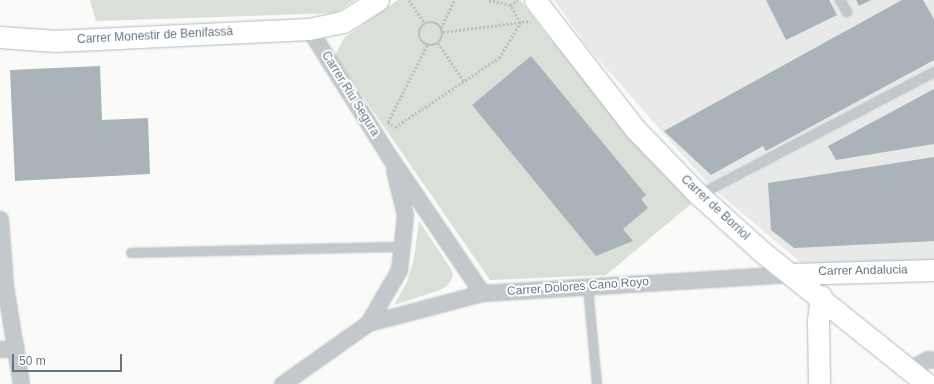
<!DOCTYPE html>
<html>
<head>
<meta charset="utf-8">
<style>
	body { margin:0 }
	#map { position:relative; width:934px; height:384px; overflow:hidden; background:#fafaf8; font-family:Helvetica,sans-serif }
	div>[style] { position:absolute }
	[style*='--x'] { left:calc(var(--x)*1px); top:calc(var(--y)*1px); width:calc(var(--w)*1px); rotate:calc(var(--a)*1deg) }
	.built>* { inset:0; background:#e8e9e9 }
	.green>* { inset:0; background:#dadfd7 }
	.building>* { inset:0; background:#aab3b9 }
	.path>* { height:2.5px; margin-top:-1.25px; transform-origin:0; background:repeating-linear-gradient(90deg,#bbbfc2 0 2px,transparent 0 4px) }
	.path>.ring { margin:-1.25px; padding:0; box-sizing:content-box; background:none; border:2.5px solid #bbbfc2; border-radius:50% }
	.roads { filter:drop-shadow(0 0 1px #b3babf) drop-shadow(0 0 1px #b3babf) }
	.lane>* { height:8px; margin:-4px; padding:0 4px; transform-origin:4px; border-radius:4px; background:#c3c8cc }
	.street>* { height:15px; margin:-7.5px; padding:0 7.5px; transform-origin:7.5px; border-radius:7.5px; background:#c3c8cc }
	.secondary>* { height:21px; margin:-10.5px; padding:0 10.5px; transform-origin:10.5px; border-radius:10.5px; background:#fff }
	span { translate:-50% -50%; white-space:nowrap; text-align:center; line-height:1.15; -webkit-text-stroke:4px #fff; paint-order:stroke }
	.street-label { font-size:12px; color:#657683 }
	.scale { position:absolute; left:12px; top:354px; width:110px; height:18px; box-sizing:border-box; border:2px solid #657683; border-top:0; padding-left:5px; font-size:12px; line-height:14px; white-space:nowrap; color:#657683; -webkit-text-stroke:3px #fff; paint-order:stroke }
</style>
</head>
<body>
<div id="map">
	<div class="built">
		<i style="clip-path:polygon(554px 0,934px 0,934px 264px,806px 267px,710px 186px,590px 50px)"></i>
	</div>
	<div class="green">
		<i style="clip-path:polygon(90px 0,355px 0,335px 13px,96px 21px)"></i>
		<i style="clip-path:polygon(398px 0,520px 0,546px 34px,691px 204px,606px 275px,490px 280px,335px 56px,344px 38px)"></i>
		<i style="clip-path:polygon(419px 221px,451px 269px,453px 276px,448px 285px,440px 290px,394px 305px,407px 282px,414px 259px)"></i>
	</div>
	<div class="building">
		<i style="clip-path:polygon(766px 0,829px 0,837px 15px,786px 40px)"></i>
		<i style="clip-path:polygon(856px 0,871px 0,859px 6px)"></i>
		<i style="clip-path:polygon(902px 0,923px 0,934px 19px,934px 60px,766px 151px,763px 146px,711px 175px,664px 131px)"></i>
		<i style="clip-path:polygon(531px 56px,646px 195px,641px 199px,648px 208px,623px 229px,633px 241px,596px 256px,472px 105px)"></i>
		<i style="clip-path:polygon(100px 66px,102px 120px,148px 118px,150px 174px,15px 181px,10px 70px)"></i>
		<i style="clip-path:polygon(934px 89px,934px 144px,836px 160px,828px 146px)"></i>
		<i style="clip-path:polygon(934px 157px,934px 241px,794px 248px,771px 230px,768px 183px)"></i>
	</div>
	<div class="path">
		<i style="--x:409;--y:0;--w:28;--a:55"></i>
		<i style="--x:489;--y:0;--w:22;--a:13"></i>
		<i style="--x:510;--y:5;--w:9;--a:-32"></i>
		<i class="ring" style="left:419px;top:22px;width:21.5px;height:21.5px"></i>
		<i style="--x:441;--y:28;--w:31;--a:-65"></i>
		<i style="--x:443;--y:32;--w:88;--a:-7.2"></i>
		<i style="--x:438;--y:43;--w:46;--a:55.6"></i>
		<i style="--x:388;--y:122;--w:9;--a:36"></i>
		<i style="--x:395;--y:127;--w:125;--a:-33.6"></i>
		<i style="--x:499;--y:58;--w:41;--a:-59"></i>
		<i style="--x:520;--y:23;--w:21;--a:-119"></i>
		<i style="--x:388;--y:122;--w:86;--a:-63.1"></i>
	</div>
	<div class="roads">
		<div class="lane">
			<i style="--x:840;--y:0;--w:14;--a:60"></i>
			<i style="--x:699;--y:195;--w:265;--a:-27.6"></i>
			<i style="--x:131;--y:253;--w:270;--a:-1.3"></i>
			<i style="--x:588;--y:287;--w:97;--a:84.7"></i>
		</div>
		<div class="street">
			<i style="--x:309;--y:29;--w:154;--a:57.8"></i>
			<i style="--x:391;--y:159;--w:162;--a:55.8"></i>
			<i style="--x:0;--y:219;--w:67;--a:85.7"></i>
			<i style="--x:5;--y:286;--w:99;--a:80.7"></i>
			<i style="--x:368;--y:323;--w:61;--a:-59.7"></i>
			<i style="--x:399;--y:270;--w:55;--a:-83.8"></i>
			<i style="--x:405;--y:215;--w:46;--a:-103.7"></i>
			<i style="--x:0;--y:349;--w:16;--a:0"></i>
			<i style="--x:909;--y:369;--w:21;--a:-28"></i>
			<i style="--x:928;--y:359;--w:6;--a:9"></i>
			<i style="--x:282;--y:384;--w:105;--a:-35.3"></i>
			<i style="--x:368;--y:323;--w:118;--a:-14.7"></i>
			<i style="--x:482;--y:293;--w:311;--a:-3.5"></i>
		</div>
		<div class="secondary">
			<i style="--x:535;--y:0;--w:165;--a:52.2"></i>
			<i style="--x:636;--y:130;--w:91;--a:45.9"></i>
			<i style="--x:699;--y:195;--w:84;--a:42.1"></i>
			<i style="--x:761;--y:251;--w:213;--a:38.7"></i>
			<i style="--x:0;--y:37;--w:55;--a:4.2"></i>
			<i style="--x:55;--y:41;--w:254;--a:-2.7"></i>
			<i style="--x:309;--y:29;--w:35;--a:-12"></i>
			<i style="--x:343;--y:22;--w:41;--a:-32.2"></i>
			<i style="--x:792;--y:274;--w:142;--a:-1.6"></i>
			<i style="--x:819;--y:384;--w:64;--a:-90.9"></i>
			<i style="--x:818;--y:320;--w:24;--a:-83"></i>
		</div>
	</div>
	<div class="street-label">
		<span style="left:155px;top:36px;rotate:-3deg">Carrer Monestir de Benifassà</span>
		<span style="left:350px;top:94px;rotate:58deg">Carrer Riu Segura</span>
		<span style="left:715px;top:208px;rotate:43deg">Carrer de Borriol</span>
		<span style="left:863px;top:271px;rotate:-1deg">Carrer Andalucia</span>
		<span style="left:578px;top:287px;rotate:-4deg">Carrer Dolores Cano Royo</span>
	</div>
	<div class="scale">50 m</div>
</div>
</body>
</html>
